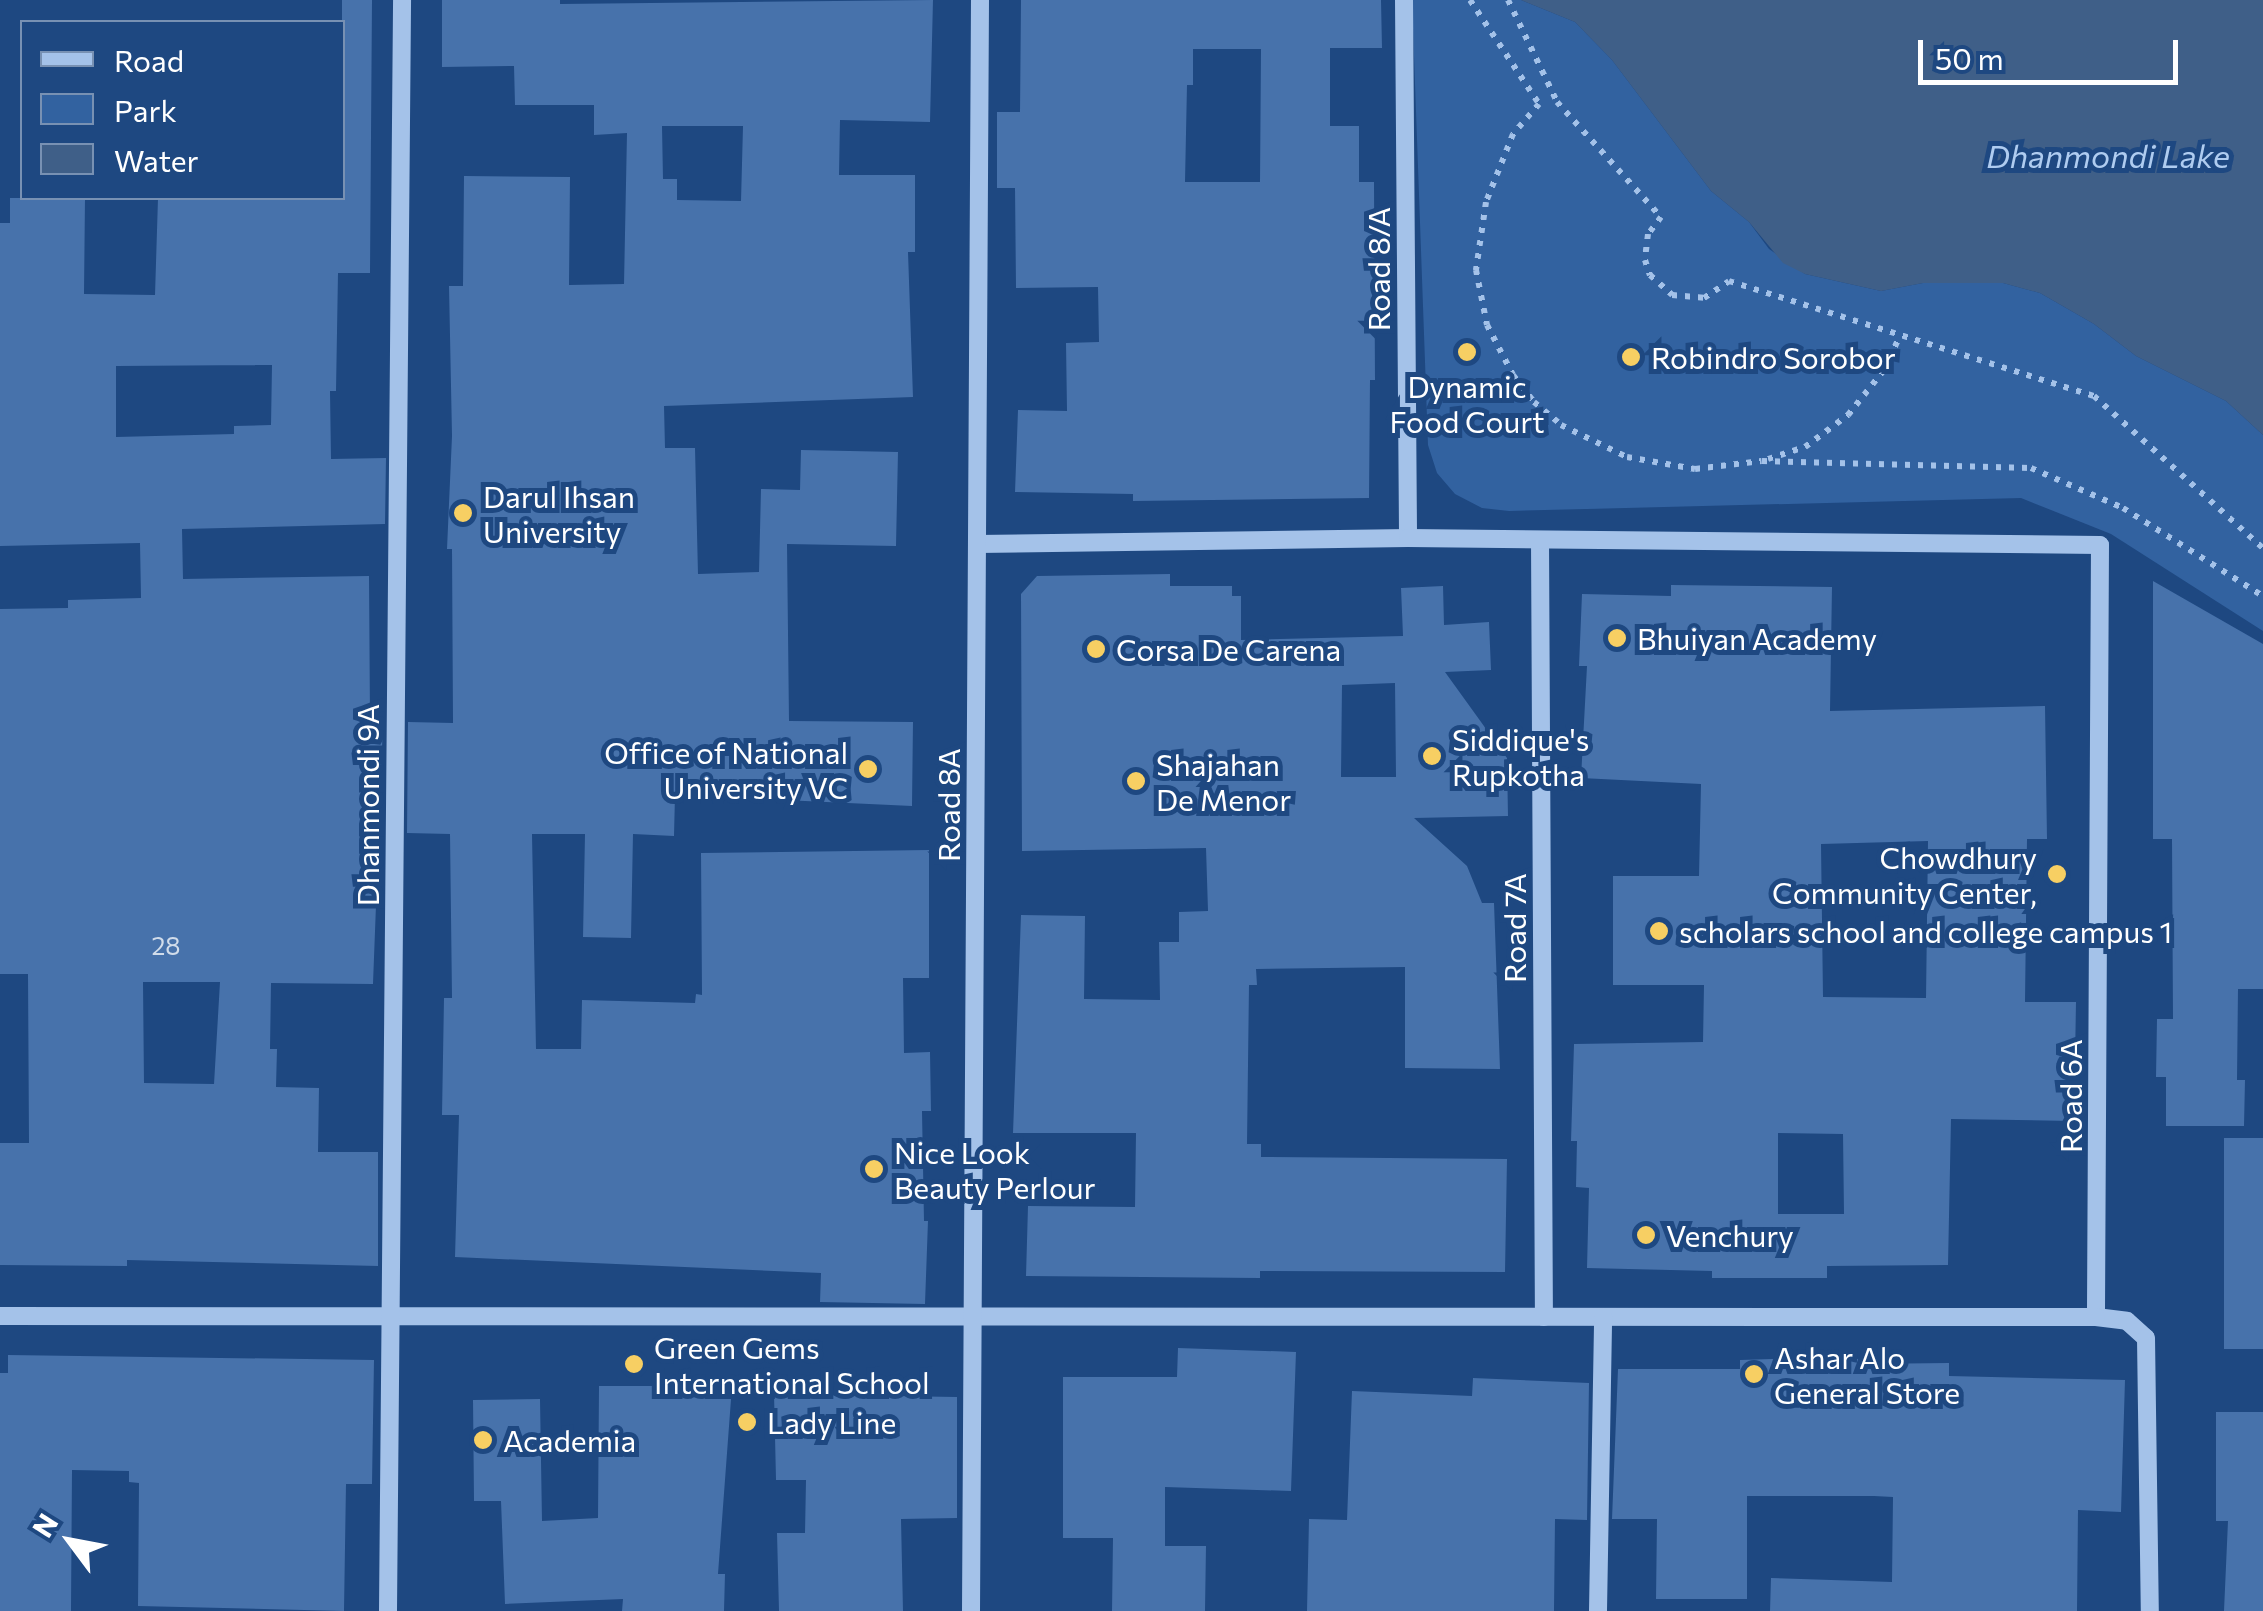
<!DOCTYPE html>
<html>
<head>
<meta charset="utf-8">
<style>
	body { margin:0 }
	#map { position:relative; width:2263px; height:1611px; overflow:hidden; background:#1e4881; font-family:Commissioner,sans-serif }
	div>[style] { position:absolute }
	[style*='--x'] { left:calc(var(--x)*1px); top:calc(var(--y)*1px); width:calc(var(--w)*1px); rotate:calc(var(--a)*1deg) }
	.green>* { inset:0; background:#3262a0 }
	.water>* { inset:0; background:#3f5f88 }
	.building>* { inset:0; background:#4772ab; transform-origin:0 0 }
	.path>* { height:6px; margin-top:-3px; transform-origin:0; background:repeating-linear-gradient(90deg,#a4c2e9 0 5px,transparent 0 13px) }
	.minor>* { height:18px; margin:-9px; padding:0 9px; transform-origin:9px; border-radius:9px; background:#a4c2e9 }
	.dots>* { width:28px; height:28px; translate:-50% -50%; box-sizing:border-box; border:5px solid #1e4881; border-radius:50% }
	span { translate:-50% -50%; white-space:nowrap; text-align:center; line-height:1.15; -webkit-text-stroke:10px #1e4881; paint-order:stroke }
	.number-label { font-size:25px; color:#d1dcea }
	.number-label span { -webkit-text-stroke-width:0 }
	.street-label { font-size:30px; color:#fff }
	.poi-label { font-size:30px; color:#fff }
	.left { translate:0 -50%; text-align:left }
	.right { translate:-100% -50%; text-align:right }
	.water-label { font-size:32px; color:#afccf0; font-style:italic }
	.legend { position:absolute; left:20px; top:20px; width:325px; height:180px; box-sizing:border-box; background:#1e4881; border:2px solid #7891b3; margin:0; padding:12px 18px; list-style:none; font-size:30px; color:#fff }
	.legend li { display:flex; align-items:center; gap:20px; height:50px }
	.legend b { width:50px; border:2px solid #7891b3 }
	.north { position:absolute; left:20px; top:1491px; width:100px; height:100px; -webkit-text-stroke:8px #1e4881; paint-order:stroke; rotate:302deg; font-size:28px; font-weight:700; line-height:40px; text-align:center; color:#fff }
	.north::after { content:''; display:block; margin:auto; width:35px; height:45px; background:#fff; clip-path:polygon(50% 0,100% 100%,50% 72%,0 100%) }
	.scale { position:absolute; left:1918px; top:40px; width:260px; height:45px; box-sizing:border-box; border:5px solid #fff; border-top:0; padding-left:12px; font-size:30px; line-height:35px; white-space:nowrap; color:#fff; -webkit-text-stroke:8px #1e4881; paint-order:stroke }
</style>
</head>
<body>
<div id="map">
	<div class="green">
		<i style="clip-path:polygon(1412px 0,1521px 0,1575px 22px,1612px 60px,1711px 191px,1749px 222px,1769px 249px,1805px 274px,1881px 291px,1923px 283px,2003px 283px,2040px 293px,2094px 324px,2136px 356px,2226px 401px,2263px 435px,2263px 631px,2111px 534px,2021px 498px,1509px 511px,1482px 508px,1455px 494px,1437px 473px,1428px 445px)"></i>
	</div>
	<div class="water">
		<i style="clip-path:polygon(1521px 0,2263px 0,2263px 435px,2226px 401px,2136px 356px,2094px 324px,2040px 293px,2003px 283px,1923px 283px,1881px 291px,1805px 274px,1783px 263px,1749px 222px,1711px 191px,1612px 60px,1575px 22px)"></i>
	</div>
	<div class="building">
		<i style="clip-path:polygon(evenodd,342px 0,372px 0,370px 273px,338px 273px,336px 391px,330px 391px,331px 459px,386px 458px,385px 524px,182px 529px,183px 579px,369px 576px,370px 718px,383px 722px,373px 984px,271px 983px,270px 1049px,277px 1049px,276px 1087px,319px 1088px,318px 1152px,378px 1152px,378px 1266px,127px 1260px,127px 1266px,0 1265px,0 1143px,29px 1143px,28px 974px,0 974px,0 609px,68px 608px,68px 600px,141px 598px,140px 543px,0 546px,0 223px,10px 223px,10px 198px,85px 198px,84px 294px,155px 295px,158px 198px,342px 198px,342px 0,272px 365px,271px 425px,234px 426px,234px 434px,116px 437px,116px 366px,272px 365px,342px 0,143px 982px,220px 982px,214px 1084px,144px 1083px,143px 982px)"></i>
		<i style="clip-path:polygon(evenodd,442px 0,560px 0,560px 4px,933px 0,930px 122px,840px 120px,839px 175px,915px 175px,915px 252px,908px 252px,913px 397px,664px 406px,665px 448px,695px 448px,698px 574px,759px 572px,761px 489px,800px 490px,801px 450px,898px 452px,896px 546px,787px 544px,789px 721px,913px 722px,912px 806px,675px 795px,674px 836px,633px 834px,631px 938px,583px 937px,585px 834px,532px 834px,536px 1049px,581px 1049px,582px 1000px,695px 1003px,696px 994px,702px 995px,701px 853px,929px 850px,929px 978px,903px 978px,904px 1053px,930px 1052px,931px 1111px,922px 1111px,924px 1221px,928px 1221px,925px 1304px,820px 1302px,821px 1273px,455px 1257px,459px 1115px,442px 1115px,444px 998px,452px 998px,450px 834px,407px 833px,408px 722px,453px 723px,452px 549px,447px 549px,452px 436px,449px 286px,463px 286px,464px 176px,570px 177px,569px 285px,624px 284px,627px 133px,594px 135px,594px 105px,515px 105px,514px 66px,442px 67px,442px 0,662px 126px,743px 126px,741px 201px,677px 200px,677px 179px,663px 179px,662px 126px)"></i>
		<i style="clip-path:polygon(evenodd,1021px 0,1381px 0,1382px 48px,1330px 48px,1330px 126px,1359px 126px,1359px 182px,1374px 182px,1375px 380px,1370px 380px,1369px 498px,1133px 501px,1133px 494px,1015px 492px,1018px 410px,1067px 411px,1066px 343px,1099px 342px,1098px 287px,1016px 288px,1015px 188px,997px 188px,997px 112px,1020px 112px,1021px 0,1193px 49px,1261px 49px,1260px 182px,1185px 182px,1187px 85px,1193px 85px,1193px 49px)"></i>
		<i style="clip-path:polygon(evenodd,1170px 574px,1170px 586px,1232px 586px,1232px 596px,1241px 596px,1241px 640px,1403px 636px,1401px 588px,1443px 586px,1444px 625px,1489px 622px,1491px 670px,1445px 672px,1507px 758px,1508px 816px,1414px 818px,1467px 866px,1482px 903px,1494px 903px,1500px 1069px,1405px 1068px,1405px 967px,1256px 969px,1257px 985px,1249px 985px,1247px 1144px,1261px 1144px,1261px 1157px,1507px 1159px,1505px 1272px,1260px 1271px,1260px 1278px,1026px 1276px,1028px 1206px,1135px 1207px,1136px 1133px,1013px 1133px,1021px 915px,1085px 916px,1084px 999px,1160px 1000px,1159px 942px,1179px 942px,1179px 912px,1208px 911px,1206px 848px,1022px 851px,1021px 594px,1037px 576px,1170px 574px,1395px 683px,1396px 777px,1341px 777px,1342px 685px,1395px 683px)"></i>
		<i style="clip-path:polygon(2153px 581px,2263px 644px,2263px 989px,2238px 989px,2237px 1080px,2245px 1080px,2244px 1126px,2166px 1126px,2166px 1077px,2156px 1077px,2157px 1019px,2173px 1019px,2172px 839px,2153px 839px)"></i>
		<i style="clip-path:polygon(evenodd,1671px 585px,1832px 587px,1830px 711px,2045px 706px,2047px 839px,2027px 839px,2025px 1002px,2076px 1002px,2074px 1121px,1951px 1119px,1948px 1265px,1827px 1266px,1827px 1278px,1712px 1278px,1712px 1271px,1587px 1268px,1589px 1188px,1576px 1187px,1577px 1141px,1571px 1141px,1574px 1044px,1703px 1042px,1704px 985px,1613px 985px,1613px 876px,1699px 876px,1701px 784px,1581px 778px,1587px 666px,1579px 666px,1582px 594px,1671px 596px,1671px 585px,1928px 841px,1926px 998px,1823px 997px,1821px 844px,1928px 841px,1671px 585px,1778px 1133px,1843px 1134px,1844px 1214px,1778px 1214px,1778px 1133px)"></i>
		<i style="left:2263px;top:1138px;width:211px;height:39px;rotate:90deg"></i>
		<i style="clip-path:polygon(1178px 1348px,1296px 1352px,1291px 1491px,1165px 1487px,1165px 1546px,1206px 1546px,1205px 1611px,1112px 1611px,1113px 1538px,1063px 1538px,1063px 1377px,1177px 1377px)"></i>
		<i style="clip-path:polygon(8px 1355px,374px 1360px,372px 1484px,346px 1484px,344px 1611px,138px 1606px,139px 1483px,129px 1482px,129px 1471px,72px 1470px,71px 1611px,0 1611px,0 1373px,8px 1373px)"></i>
		<i style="clip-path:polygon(1800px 1358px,1863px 1359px,1863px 1364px,1949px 1363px,1949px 1376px,2125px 1380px,2121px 1512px,2078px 1510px,2077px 1611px,1770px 1611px,1771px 1578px,1892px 1582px,1893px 1497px,1874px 1496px,1747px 1496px,1747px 1599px,1656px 1599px,1657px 1519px,1612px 1519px,1618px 1369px,1740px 1369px,1740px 1360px)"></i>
		<i style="clip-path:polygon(1473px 1378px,1589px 1383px,1587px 1520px,1555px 1519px,1554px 1611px,1307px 1611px,1309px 1519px,1347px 1520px,1352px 1391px,1472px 1396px)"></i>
		<i style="clip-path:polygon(599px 1386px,732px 1386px,718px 1574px,725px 1574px,724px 1611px,622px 1611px,623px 1599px,505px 1604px,501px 1501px,474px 1501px,473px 1400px,540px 1399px,542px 1521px,598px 1518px)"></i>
		<i style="clip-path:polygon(774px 1394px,957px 1397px,957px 1518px,901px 1519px,903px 1611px,779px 1611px,777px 1533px,805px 1533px,806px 1480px,776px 1480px)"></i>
		<i style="clip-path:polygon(2216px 1412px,2263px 1412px,2263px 1611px,2224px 1611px,2228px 1521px,2216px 1521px)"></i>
	</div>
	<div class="path">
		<i style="--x:1470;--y:0;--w:125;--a:56.4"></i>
		<i style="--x:1539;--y:104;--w:40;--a:131"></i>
		<i style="--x:1513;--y:134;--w:73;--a:111.7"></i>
		<i style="--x:1486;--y:202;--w:69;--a:98.4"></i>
		<i style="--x:1476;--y:270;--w:56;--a:78.7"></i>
		<i style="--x:1487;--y:325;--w:56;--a:62.5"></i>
		<i style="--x:1513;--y:375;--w:34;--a:52"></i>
		<i style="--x:1534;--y:402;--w:35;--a:40"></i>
		<i style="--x:1561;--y:425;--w:73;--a:25.9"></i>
		<i style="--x:1627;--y:457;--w:69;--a:10"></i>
		<i style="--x:1695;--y:469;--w:67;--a:-6.8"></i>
		<i style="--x:1762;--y:461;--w:269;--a:1.5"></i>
		<i style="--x:2031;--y:468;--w:100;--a:23.5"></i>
		<i style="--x:2123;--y:508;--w:165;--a:32.2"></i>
		<i style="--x:1508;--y:0;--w:113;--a:64.3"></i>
		<i style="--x:1557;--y:102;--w:155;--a:47.9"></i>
		<i style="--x:1661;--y:217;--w:21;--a:127"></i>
		<i style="--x:1648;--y:234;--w:26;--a:97"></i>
		<i style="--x:1645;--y:260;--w:16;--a:72"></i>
		<i style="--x:1650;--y:275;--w:30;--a:42"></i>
		<i style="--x:1672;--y:295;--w:32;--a:5"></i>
		<i style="--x:1704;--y:298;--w:30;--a:-34"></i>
		<i style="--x:1729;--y:281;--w:383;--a:17.5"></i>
		<i style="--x:2094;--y:396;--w:227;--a:42"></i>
		<i style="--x:1768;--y:459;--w:39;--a:-18"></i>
		<i style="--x:1805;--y:447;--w:54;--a:-36.7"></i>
		<i style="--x:1848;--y:415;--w:58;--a:-51.3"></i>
		<i style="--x:1884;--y:370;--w:38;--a:-65"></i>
	</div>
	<div class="minor">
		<i style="--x:1404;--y:0;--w:538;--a:89.57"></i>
		<i style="--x:1540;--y:540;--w:777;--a:89.71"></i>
		<i style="--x:977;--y:544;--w:431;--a:-0.8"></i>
		<i style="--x:1408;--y:538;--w:692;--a:0.58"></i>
		<i style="--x:2100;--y:545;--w:772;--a:90.3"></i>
		<i style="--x:2096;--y:1317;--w:31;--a:7"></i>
		<i style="--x:2127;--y:1321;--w:25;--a:42"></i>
		<i style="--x:2146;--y:1338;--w:273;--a:89.2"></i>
		<i style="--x:0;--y:1316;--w:2096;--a:0.03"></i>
		<i style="--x:388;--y:1611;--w:1611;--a:-89.5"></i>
		<i style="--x:971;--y:1611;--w:1611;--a:-89.68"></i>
		<i style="--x:1598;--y:1611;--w:294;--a:-89"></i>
	</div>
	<div class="dots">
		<i style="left:1467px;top:352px;background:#f7cf63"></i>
		<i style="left:1631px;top:357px;background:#f7cf63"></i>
		<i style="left:463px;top:513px;background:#f7cf63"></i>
		<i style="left:1617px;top:638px;background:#f7cf63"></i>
		<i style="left:1096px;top:649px;background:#f7cf63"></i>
		<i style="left:1432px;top:756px;background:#f7cf63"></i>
		<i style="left:868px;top:769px;background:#f7cf63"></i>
		<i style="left:1136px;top:781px;background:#f7cf63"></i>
		<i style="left:2057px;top:874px;background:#f7cf63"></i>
		<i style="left:1659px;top:931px;background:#f7cf63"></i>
		<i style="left:874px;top:1169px;background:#f7cf63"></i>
		<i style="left:1646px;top:1235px;background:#f7cf63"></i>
		<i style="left:634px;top:1364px;background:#f7cf63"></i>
		<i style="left:1754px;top:1374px;background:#f7cf63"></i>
		<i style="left:747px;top:1422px;background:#f7cf63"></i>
		<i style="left:483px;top:1440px;background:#f7cf63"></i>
	</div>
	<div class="number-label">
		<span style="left:166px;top:945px">28</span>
	</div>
	<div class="street-label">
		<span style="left:1378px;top:269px;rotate:-90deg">Road 8/A</span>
		<span style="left:367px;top:805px;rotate:-90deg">Dhanmondi 9A</span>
		<span style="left:948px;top:805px;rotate:-90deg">Road 8A</span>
		<span style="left:1514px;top:928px;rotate:-90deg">Road 7A</span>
		<span style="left:2070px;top:1096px;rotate:-90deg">Road 6A</span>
	</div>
	<div class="poi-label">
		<span class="left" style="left:1651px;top:357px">Robindro Sorobor</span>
		<span style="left:1467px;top:403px">Dynamic<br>Food Court</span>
		<span class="left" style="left:483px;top:513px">Darul Ihsan<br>University</span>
		<span class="left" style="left:1637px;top:638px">Bhuiyan Academy</span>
		<span class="left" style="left:1116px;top:649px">Corsa De Carena</span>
		<span class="left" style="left:1452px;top:756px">Siddique's<br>Rupkotha</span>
		<span class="right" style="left:848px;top:769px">Office of National<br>University VC</span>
		<span class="left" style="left:1156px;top:781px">Shajahan<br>De Menor</span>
		<span class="right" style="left:2037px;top:874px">Chowdhury<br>Community Center,</span>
		<span class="left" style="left:1679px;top:931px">scholars school and college campus 1</span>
		<span class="left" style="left:894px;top:1169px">Nice Look<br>Beauty Perlour</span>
		<span class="left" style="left:1666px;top:1235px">Venchury</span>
		<span class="left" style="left:654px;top:1364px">Green Gems<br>International School</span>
		<span class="left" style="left:1774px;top:1374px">Ashar Alo<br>General Store</span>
		<span class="left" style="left:767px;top:1422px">Lady Line</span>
		<span class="left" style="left:503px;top:1440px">Academia</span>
	</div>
	<div class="water-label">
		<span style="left:2108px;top:155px">Dhanmondi Lake</span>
	</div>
	<ul class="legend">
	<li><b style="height:12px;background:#a4c2e9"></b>Road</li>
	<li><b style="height:28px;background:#3262a0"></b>Park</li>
	<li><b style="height:28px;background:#3f5f88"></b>Water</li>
	</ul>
	<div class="north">N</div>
	<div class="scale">50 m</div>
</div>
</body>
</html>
